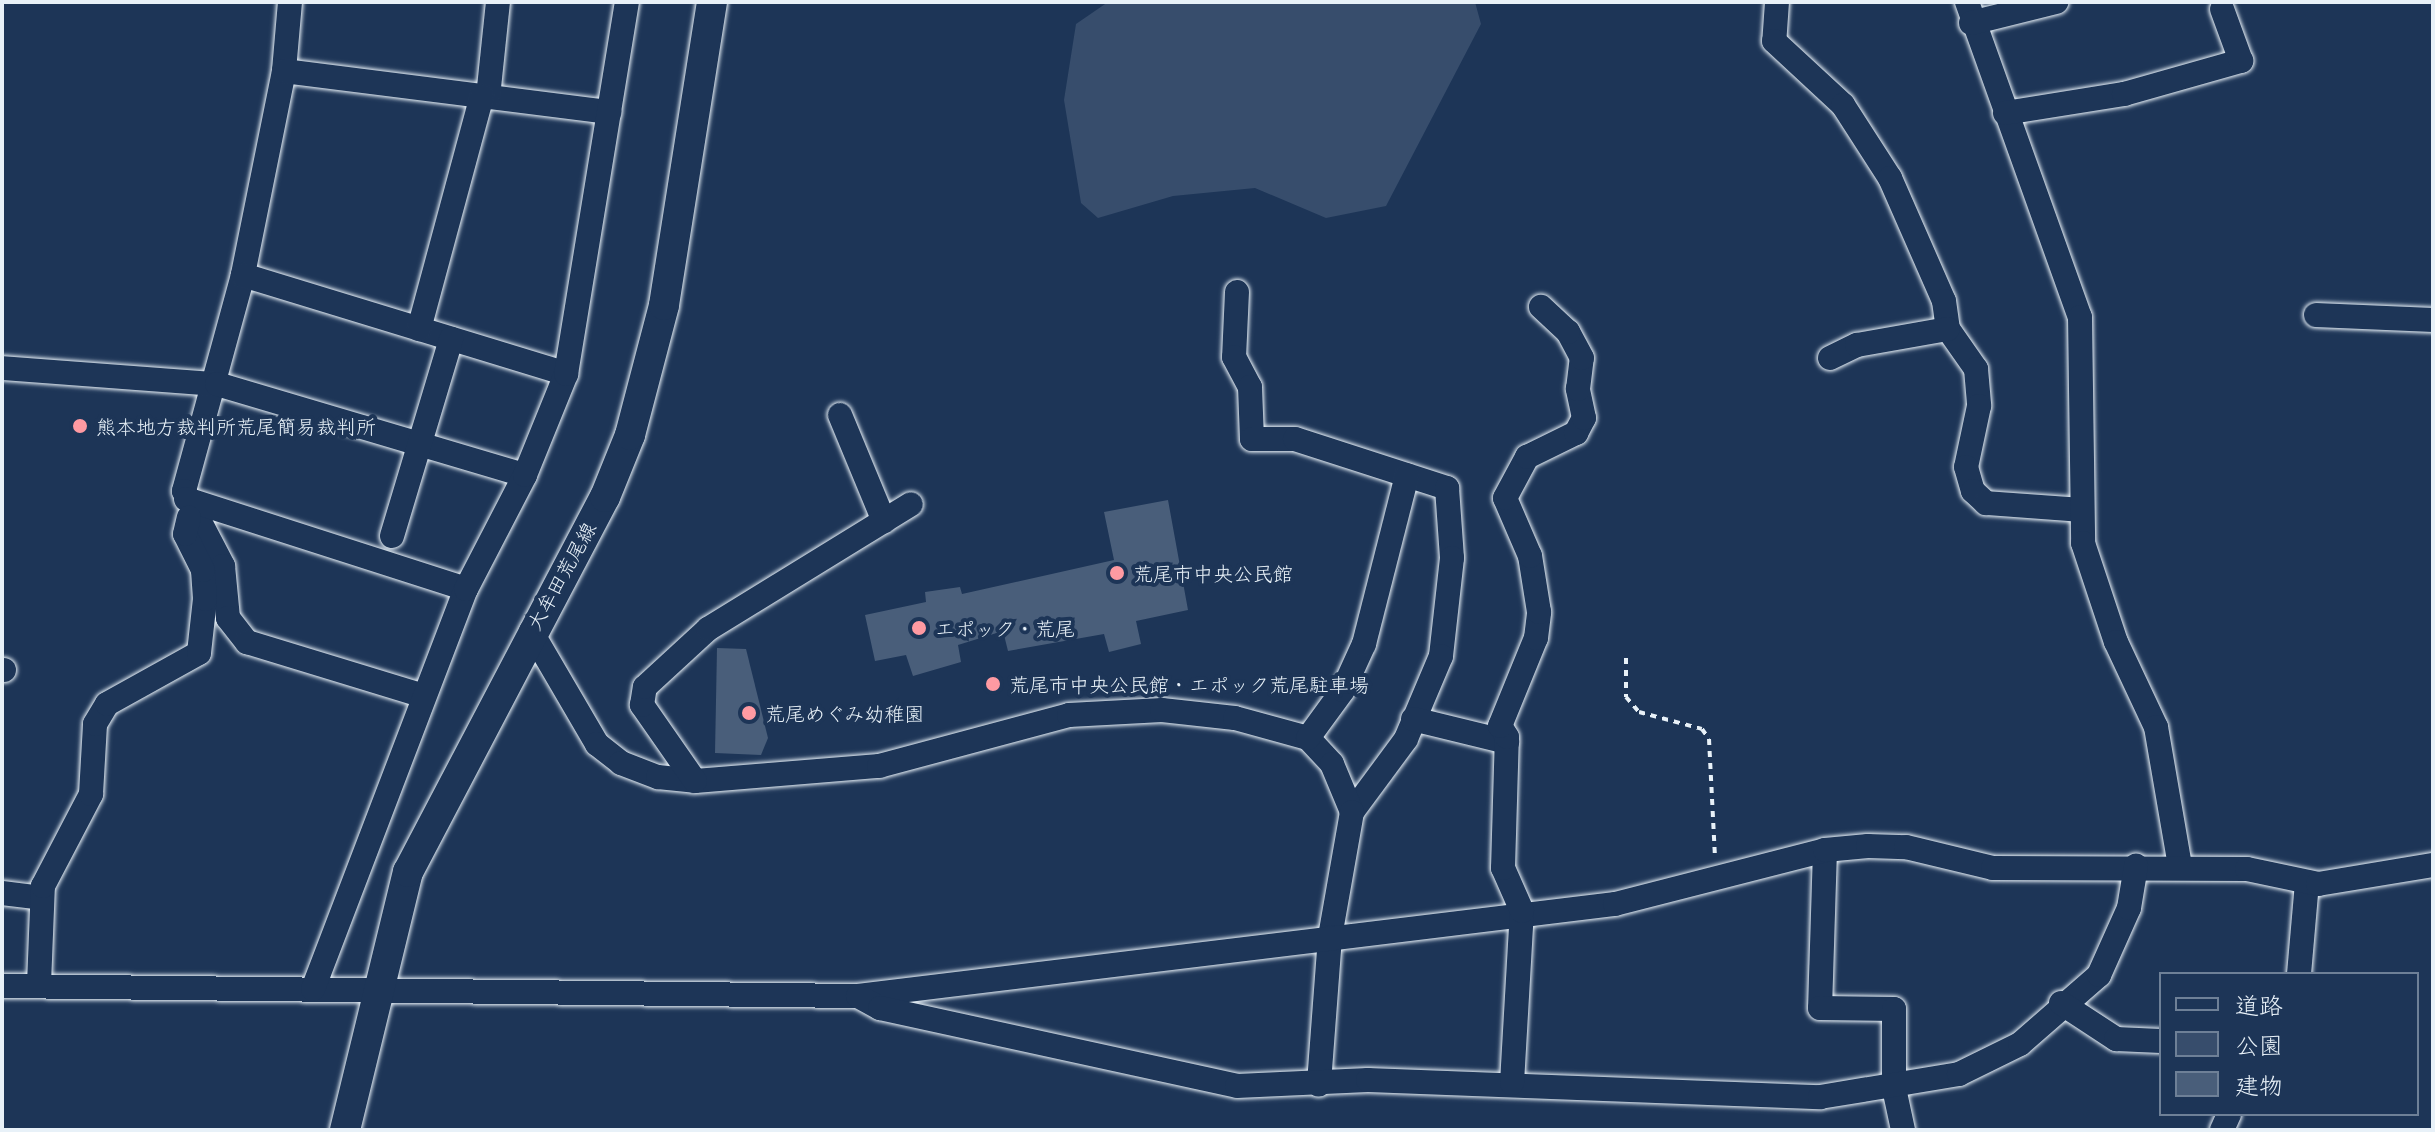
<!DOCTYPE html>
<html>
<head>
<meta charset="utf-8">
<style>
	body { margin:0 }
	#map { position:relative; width:2435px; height:1132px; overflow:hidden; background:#1d3557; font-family:"Playpen Sans","Klee One",sans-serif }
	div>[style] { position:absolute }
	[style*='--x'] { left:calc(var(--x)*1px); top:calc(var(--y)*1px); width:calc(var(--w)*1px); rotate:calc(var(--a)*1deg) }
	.green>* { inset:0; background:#374d6c }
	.building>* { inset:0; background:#495e7a }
	.path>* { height:4px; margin-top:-2px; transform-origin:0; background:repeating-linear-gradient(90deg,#e8f1f8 0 6px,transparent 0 12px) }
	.roads { filter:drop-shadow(0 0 2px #e8f1f8) drop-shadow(0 0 2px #e8f1f8) }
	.minor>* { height:24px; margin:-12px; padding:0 12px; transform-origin:12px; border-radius:12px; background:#1d3557 }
	.major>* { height:30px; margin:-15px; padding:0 15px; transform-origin:15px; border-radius:15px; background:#1d3557 }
	.dots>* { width:22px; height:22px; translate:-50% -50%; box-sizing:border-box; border:4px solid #1d3557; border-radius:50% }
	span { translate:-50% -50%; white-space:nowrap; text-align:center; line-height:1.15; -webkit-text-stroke:8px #1d3557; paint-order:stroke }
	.poi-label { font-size:20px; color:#e8f1f8 }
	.left { translate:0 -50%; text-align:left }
	.street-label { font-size:20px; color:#e8f1f8 }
	.frame { position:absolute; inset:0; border:4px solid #e8f1f8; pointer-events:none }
	.legend { position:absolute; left:2159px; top:972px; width:260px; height:144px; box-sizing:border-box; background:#1d3557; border:2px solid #6e8097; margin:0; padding:10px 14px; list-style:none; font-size:24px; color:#e8f1f8 }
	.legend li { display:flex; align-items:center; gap:16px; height:40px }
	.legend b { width:40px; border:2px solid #6e8097 }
</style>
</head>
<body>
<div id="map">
	<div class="green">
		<i style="clip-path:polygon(1108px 2px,1475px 2px,1481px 24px,1386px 206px,1326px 218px,1255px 188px,1173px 196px,1098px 218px,1081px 203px,1064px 100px,1076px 24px)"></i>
	</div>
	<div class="building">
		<i style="clip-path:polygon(1168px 500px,1188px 610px,1136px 621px,1141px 644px,1109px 652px,1104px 634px,1008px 651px,1003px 631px,958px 645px,961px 662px,913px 676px,906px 655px,875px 661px,865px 615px,926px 602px,925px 592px,960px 587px,962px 594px,1114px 560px,1104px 512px)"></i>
		<i style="clip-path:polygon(717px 648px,746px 649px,768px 738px,761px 755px,715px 753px)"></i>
	</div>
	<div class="path">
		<i style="--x:1626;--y:658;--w:39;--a:90"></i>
		<i style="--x:1626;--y:697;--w:20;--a:49"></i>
		<i style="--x:1639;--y:712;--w:65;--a:15.1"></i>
		<i style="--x:1702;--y:729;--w:12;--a:55"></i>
		<i style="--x:1709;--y:739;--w:117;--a:87.1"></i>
	</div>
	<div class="roads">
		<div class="minor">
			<i style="--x:290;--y:2;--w:69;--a:95"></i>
			<i style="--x:284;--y:71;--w:208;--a:101.4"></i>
			<i style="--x:243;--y:275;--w:224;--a:105.3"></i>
			<i style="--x:184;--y:491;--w:85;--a:62.5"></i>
			<i style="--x:223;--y:566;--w:52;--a:84.5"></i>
			<i style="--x:228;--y:618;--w:31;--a:52"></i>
			<i style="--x:247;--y:642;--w:185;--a:17"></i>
			<i style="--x:1777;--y:2;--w:39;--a:94"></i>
			<i style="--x:1774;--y:41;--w:94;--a:42.8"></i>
			<i style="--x:1843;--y:105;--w:87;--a:57.2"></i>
			<i style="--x:1890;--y:178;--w:134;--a:66.3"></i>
			<i style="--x:1944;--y:301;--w:28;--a:82"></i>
			<i style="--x:1948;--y:329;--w:49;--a:55"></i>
			<i style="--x:1976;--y:369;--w:37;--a:85"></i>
			<i style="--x:1979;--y:406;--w:62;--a:102"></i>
			<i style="--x:1966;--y:467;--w:25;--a:74"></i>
			<i style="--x:1973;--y:491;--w:18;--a:43"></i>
			<i style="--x:1986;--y:503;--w:95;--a:4.2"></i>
			<i style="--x:1967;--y:2;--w:335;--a:70.3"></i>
			<i style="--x:2080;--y:317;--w:226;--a:89.2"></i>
			<i style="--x:2083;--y:543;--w:104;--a:71.6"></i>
			<i style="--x:2116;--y:642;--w:94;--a:64.8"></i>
			<i style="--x:2156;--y:727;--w:141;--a:80.2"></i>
			<i style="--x:1971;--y:23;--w:88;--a:-13.9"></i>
			<i style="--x:284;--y:71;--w:328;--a:7.2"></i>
			<i style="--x:488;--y:97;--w:96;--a:-84"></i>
			<i style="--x:2005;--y:113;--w:121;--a:-9.1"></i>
			<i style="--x:2124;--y:94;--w:122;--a:-15.8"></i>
			<i style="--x:2241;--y:61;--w:55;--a:-110.1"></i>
			<i style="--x:243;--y:275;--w:338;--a:17"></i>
			<i style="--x:1237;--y:292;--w:65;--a:92.6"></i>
			<i style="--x:1234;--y:357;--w:34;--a:62"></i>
			<i style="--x:1250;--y:387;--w:52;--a:87.8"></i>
			<i style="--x:1252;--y:439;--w:43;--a:0"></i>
			<i style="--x:1295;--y:439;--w:160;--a:17.9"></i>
			<i style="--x:1447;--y:488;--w:70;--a:85.9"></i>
			<i style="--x:1452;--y:558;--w:99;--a:96.4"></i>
			<i style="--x:1441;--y:656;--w:90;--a:112.9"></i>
			<i style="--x:1406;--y:739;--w:91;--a:126.5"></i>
			<i style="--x:2316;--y:315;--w:117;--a:2.4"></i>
			<i style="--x:419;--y:329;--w:241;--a:-74.9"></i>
			<i style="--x:1830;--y:358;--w:30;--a:-26"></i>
			<i style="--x:1857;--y:345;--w:92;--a:-10"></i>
			<i style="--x:2;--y:368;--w:216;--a:4.3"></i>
			<i style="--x:217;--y:384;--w:321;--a:16.5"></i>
			<i style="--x:840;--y:415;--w:115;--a:67.5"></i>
			<i style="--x:186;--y:499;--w:294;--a:17.8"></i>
			<i style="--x:392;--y:536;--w:206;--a:-73.3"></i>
			<i style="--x:531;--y:631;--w:131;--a:59.7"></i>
			<i style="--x:597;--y:744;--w:31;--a:38"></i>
			<i style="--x:621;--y:763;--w:40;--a:21"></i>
			<i style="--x:658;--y:777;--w:37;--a:6"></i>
			<i style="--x:695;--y:781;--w:185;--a:-4.7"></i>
			<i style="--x:879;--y:766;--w:197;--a:-15"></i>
			<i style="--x:1069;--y:715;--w:93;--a:-3.1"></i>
			<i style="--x:1162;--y:710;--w:73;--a:6.3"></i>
			<i style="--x:1235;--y:718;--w:76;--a:15.3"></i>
			<i style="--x:1308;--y:738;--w:35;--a:47"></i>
			<i style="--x:1332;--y:764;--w:52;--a:67.4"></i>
			<i style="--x:1352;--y:812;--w:127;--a:100"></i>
			<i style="--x:1330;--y:937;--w:148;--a:94.3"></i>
			<i style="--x:2;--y:670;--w:2;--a:0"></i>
			<i style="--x:1413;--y:719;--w:97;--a:13.7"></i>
			<i style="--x:1308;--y:738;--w:59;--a:-53.9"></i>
			<i style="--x:1343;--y:690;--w:51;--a:-65.5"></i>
			<i style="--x:1364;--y:644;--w:174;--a:-75.7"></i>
			<i style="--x:695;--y:781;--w:93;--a:-124.9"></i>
			<i style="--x:642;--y:705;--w:18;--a:-81"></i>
			<i style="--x:645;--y:687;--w:86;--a:-42.6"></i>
			<i style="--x:708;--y:629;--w:238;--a:-31.6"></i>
			<i style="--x:1825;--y:850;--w:158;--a:91.8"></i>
			<i style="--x:1820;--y:1008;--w:74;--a:0.8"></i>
			<i style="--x:1894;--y:1009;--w:79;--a:90"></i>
			<i style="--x:1894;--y:1088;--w:43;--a:77.9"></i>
			<i style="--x:2;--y:893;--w:40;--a:7.1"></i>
			<i style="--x:2299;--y:974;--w:92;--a:-85"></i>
			<i style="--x:39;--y:984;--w:98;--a:-87.7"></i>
			<i style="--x:43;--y:886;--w:104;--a:-62.4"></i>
			<i style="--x:91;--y:794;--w:70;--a:-86.7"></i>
			<i style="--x:95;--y:724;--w:23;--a:-59"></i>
			<i style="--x:107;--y:704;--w:105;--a:-29"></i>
			<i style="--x:199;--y:653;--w:54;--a:-83.7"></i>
			<i style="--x:205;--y:599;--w:29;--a:-94"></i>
			<i style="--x:203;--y:570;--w:40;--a:-116.6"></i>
			<i style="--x:185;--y:534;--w:17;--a:-77"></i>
			<i style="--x:2;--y:986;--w:856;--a:0.67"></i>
			<i style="--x:858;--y:996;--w:763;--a:-6.93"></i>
			<i style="--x:1615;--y:904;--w:217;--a:-14.4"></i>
			<i style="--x:1825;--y:850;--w:43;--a:-5.3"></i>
			<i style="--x:1868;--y:846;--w:38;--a:2"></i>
			<i style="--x:1906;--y:847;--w:89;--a:13.6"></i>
			<i style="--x:1993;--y:868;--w:254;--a:0.2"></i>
			<i style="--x:2247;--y:869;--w:73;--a:11.9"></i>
			<i style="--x:2318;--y:884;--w:117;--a:-9.4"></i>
			<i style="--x:313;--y:989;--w:428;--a:-69.1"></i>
			<i style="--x:466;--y:589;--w:128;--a:-62.6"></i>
			<i style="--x:525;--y:475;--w:109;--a:-67.9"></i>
			<i style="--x:566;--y:374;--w:377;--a:-80.7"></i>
			<i style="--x:858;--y:996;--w:25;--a:29"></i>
			<i style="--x:880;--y:1008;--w:365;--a:12.3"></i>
			<i style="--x:1237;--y:1086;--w:131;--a:-2.6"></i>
			<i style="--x:1368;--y:1080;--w:452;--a:2.2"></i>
			<i style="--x:1820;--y:1097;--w:141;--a:-9.4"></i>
			<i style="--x:1959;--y:1074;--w:68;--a:-26.2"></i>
			<i style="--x:2020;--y:1044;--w:105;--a:-41.1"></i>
			<i style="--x:2099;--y:975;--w:73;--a:-65.9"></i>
			<i style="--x:2129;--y:908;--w:43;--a:-80.5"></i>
			<i style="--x:2061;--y:1003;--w:66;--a:33.2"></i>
			<i style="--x:2116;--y:1039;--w:45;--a:2.5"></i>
			<i style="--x:1512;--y:1083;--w:172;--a:-86.7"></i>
			<i style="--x:1522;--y:911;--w:47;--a:-113.8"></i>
			<i style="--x:1503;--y:868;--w:131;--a:-88.3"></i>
			<i style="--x:1507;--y:737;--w:13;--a:-122"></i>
			<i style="--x:1500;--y:726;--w:95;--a:-67.8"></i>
			<i style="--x:1536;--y:638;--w:26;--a:-83"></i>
			<i style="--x:1539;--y:612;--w:57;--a:-99.1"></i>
			<i style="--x:1530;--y:556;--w:63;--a:-113.3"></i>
			<i style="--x:1505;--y:498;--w:47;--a:-61.8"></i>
			<i style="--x:1527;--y:457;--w:55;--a:-26.1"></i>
			<i style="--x:1576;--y:433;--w:17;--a:-62"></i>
			<i style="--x:1584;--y:418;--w:30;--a:-102"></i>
			<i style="--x:1578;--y:389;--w:31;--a:-83"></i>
			<i style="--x:1582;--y:358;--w:30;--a:-118"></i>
			<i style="--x:1568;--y:332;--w:37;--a:-137"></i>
			<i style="--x:2222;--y:1130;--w:17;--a:-66"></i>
		</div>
		<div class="major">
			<i style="--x:345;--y:1130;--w:266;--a:-76.3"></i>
			<i style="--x:408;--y:872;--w:424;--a:-62.3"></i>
			<i style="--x:605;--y:497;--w:67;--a:-68"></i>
			<i style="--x:630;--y:435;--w:134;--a:-75.3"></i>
			<i style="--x:664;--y:305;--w:307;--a:-81"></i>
		</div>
	</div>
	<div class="dots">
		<i style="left:80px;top:426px;background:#ff9aa2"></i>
		<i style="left:1117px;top:573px;background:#ff9aa2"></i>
		<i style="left:919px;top:628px;background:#ff9aa2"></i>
		<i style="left:993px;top:684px;background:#ff9aa2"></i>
		<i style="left:749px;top:713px;background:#ff9aa2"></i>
	</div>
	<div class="poi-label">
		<span class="left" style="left:96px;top:426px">熊本地方裁判所荒尾簡易裁判所</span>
		<span class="left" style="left:1133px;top:573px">荒尾市中央公民館</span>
		<span class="left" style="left:935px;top:628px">エポック・荒尾</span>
		<span class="left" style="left:1009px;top:684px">荒尾市中央公民館・エポック荒尾駐車場</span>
		<span class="left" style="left:765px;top:713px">荒尾めぐみ幼稚園</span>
	</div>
	<div class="street-label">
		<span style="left:561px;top:576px;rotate:-61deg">大牟田荒尾線</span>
	</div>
	<div class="frame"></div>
	<ul class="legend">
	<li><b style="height:10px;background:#1d3557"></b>道路</li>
	<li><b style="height:22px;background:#374d6c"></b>公園</li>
	<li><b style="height:22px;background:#495e7a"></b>建物</li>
	</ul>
</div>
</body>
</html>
